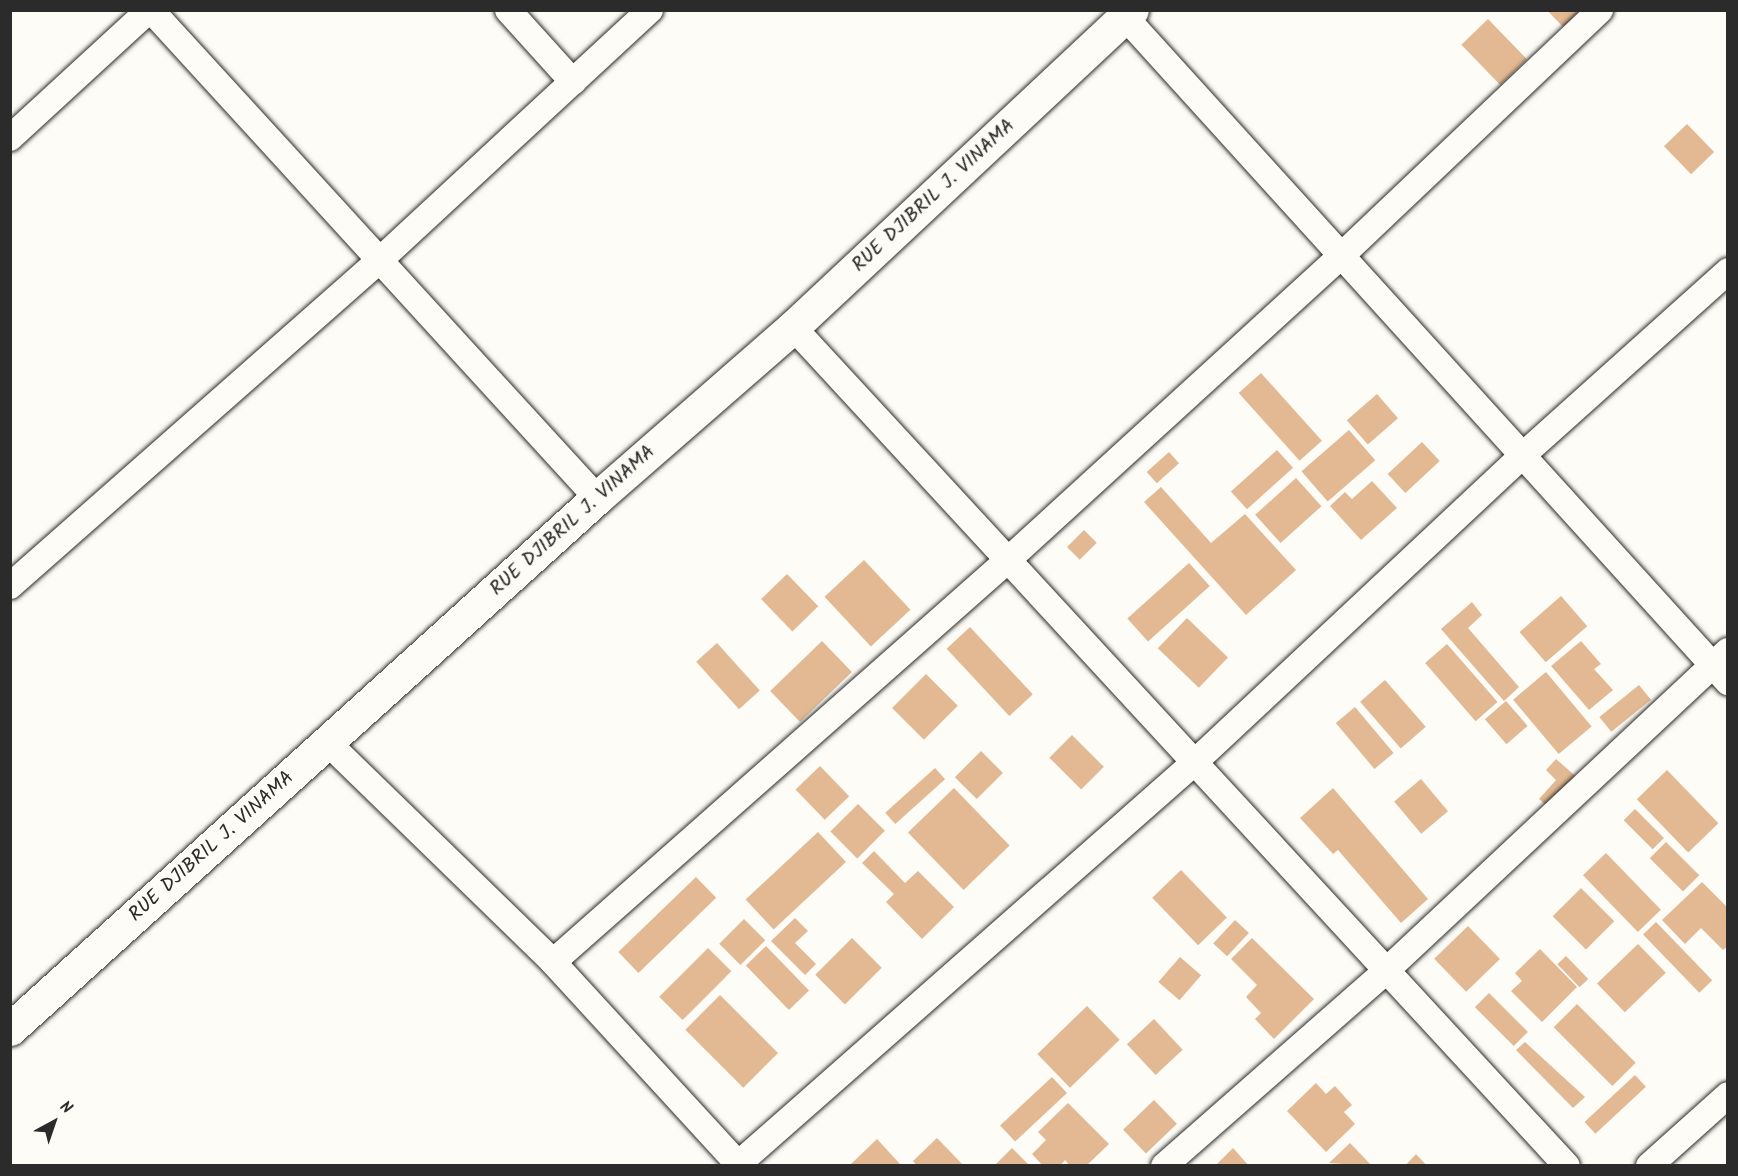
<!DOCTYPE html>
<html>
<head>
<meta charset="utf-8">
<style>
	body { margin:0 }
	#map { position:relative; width:1738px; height:1176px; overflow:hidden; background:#fdfcf7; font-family:Kalam,sans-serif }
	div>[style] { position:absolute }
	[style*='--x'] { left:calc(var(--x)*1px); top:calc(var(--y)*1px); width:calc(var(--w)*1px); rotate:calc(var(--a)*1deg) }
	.building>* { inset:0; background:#e2b992; transform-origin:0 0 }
	.roads { filter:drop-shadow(0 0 2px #2b2b2b) drop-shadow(0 0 2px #2b2b2b) }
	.street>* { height:26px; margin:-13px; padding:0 13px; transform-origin:13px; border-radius:13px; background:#fdfcf7 }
	.secondary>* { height:33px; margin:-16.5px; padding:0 16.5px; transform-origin:16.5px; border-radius:16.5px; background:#fdfcf7 }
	span { translate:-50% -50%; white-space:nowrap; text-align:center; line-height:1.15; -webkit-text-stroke:4.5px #fdfcf7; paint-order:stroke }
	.street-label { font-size:20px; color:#2b2b2b }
	.frame { position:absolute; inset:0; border:12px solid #2b2b2b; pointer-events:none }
	.north { position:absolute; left:24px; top:1092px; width:60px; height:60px; -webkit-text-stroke:4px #fdfcf7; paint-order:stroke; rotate:40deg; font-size:16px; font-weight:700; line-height:24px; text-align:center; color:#2b2b2b }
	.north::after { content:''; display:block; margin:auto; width:21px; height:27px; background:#2b2b2b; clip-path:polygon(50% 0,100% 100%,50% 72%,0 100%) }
</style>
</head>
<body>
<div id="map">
	<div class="building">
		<i style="clip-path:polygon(1547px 10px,1581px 10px,1563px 27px)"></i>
		<i style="left:1488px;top:19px;width:56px;height:37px;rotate:46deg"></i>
		<i style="left:1687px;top:124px;width:39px;height:32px;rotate:46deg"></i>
		<i style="left:1261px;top:373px;width:91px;height:30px;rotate:48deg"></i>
		<i style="left:1377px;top:394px;width:32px;height:40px;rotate:49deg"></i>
		<i style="left:1349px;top:430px;width:40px;height:63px;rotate:49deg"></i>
		<i style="left:1422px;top:442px;width:26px;height:47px;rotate:47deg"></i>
		<i style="left:1277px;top:450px;width:24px;height:62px;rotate:48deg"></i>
		<i style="left:1169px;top:452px;width:15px;height:30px;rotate:48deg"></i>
		<i style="left:1296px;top:478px;width:38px;height:55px;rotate:48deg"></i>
		<i style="clip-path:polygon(1372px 481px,1397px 508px,1361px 540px,1330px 506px,1345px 492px,1352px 499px)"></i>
		<i style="clip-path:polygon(1161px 487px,1211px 543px,1245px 514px,1296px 570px,1246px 615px,1144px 502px)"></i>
		<i style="left:1084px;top:530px;width:18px;height:24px;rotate:45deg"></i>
		<i style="left:864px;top:560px;width:68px;height:54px;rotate:47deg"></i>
		<i style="left:1189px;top:563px;width:31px;height:83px;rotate:48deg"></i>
		<i style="left:787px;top:574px;width:45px;height:36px;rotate:46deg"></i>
		<i style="left:1561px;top:596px;width:40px;height:55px;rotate:49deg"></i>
		<i style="clip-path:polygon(1472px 602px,1482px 615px,1468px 628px,1519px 687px,1504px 701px,1441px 629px)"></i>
		<i style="left:1187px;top:618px;width:57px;height:42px;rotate:44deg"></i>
		<i style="left:970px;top:627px;width:92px;height:32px;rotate:47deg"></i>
		<i style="left:822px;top:641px;width:43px;height:72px;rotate:46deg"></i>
		<i style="clip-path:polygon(1581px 641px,1601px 664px,1594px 669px,1613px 690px,1589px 710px,1551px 666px)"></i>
		<i style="left:717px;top:643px;width:64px;height:28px;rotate:48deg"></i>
		<i style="left:1447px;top:644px;width:77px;height:29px;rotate:49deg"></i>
		<i style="left:1546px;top:672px;width:71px;height:43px;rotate:50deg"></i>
		<i style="left:926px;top:674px;width:45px;height:48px;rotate:45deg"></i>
		<i style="left:1385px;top:680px;width:62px;height:33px;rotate:49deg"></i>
		<i style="left:1639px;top:685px;width:19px;height:51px;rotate:51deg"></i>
		<i style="left:1506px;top:701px;width:33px;height:28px;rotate:49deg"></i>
		<i style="left:1355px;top:707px;width:60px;height:25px;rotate:50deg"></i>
		<i style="left:1072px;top:735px;width:45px;height:32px;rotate:45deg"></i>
		<i style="left:981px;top:751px;width:31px;height:37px;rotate:45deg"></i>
		<i style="clip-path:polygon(1556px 759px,1580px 780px,1553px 811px,1539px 799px,1556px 780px,1546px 770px)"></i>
		<i style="left:820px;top:766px;width:42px;height:34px;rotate:46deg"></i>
		<i style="left:935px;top:768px;width:15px;height:67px;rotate:48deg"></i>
		<i style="left:1667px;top:770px;width:74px;height:42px;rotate:46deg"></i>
		<i style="left:1421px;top:779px;width:42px;height:35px;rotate:50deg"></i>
		<i style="left:954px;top:788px;width:80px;height:64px;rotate:46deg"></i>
		<i style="clip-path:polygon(1333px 788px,1428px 899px,1401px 923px,1338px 850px,1333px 854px,1300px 818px)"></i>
		<i style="left:858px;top:804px;width:38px;height:39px;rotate:45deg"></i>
		<i style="left:1635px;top:809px;width:41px;height:16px;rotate:45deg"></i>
		<i style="left:818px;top:832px;width:41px;height:99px;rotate:47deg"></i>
		<i style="left:1666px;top:842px;width:47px;height:23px;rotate:45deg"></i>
		<i style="clip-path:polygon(874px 851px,905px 883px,918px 871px,954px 907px,922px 939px,886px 902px,894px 894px,862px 863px)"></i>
		<i style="left:1606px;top:853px;width:79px;height:32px;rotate:46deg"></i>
		<i style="left:1181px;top:870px;width:66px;height:40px;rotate:46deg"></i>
		<i style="left:696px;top:877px;width:29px;height:108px;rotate:46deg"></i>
		<i style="clip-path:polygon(1702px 882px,1728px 908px,1728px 946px,1723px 950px,1701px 928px,1685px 944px,1662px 920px)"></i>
		<i style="left:1581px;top:888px;width:47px;height:40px;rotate:45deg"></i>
		<i style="clip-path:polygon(795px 918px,808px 931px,795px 943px,816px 964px,805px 975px,771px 941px)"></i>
		<i style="left:744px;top:919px;width:30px;height:35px;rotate:45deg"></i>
		<i style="left:1235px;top:920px;width:19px;height:32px;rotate:43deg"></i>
		<i style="left:1656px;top:922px;width:81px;height:18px;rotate:46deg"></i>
		<i style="left:1468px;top:926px;width:46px;height:47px;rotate:46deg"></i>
		<i style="left:852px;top:938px;width:42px;height:52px;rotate:45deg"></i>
		<i style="clip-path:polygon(1252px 938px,1314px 999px,1274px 1039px,1255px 1019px,1261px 1013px,1246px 997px,1257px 985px,1231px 959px)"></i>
		<i style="left:1638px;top:944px;width:40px;height:57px;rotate:46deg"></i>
		<i style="left:766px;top:946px;width:62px;height:28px;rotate:46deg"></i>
		<i style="left:708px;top:948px;width:33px;height:69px;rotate:45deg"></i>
		<i style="clip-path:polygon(1540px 949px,1577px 987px,1542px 1022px,1511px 991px,1522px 981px,1515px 973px)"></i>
		<i style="left:1566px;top:956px;width:32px;height:12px;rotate:46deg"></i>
		<i style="left:1180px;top:957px;width:28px;height:33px;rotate:41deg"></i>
		<i style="left:1489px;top:993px;width:55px;height:20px;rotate:45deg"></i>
		<i style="left:720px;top:995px;width:82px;height:49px;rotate:45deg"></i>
		<i style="left:1577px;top:1004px;width:83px;height:33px;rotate:45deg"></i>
		<i style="left:1087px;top:1006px;width:47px;height:69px;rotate:46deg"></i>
		<i style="left:1154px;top:1019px;width:42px;height:37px;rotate:47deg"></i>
		<i style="clip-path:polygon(1525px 1042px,1585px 1097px,1573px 1108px,1516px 1050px)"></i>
		<i style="left:1635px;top:1075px;width:16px;height:69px;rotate:47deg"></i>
		<i style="left:1052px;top:1077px;width:22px;height:71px;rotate:47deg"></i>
		<i style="clip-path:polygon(1316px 1083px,1326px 1094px,1335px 1086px,1352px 1105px,1344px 1112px,1355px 1124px,1326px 1152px,1287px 1111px)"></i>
		<i style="left:1154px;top:1100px;width:33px;height:43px;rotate:46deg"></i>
		<i style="clip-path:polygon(1068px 1103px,1109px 1144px,1086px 1166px,1070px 1166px,1065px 1160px,1060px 1166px,1043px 1166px,1032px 1154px,1046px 1140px,1038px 1132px)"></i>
		<i style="clip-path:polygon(937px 1138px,964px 1166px,917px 1166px,913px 1161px)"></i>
		<i style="clip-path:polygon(877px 1139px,900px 1164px,852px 1166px,851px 1164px)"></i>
		<i style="clip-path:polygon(1350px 1143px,1372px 1166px,1329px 1163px)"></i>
		<i style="clip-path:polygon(1012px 1148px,1030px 1166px,994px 1166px)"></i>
		<i style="clip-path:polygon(1233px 1148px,1249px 1166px,1215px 1166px)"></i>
		<i style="clip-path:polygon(1416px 1154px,1427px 1166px,1405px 1166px)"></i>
	</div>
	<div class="roads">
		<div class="street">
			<i style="--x:151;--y:10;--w:661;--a:47.57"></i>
			<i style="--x:508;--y:10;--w:97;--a:47.9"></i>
			<i style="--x:1125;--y:17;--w:898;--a:47.8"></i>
			<i style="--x:10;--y:138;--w:189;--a:-42.6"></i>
			<i style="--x:793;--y:327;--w:1141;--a:47.31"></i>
			<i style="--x:10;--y:586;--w:493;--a:-41.4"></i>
			<i style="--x:380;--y:260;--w:368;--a:-42.8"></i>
			<i style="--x:327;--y:742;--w:315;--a:44.2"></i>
			<i style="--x:553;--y:962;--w:277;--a:47.5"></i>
			<i style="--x:553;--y:962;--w:607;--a:-41.46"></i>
			<i style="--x:1008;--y:560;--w:451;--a:-42.4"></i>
			<i style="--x:1341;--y:256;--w:357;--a:-43.5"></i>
			<i style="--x:736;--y:1166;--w:611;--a:-41.35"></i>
			<i style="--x:1195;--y:762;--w:448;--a:-43.1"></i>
			<i style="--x:1522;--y:456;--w:277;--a:-41.9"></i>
			<i style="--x:1164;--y:1166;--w:297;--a:-41.3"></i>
			<i style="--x:1387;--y:970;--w:467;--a:-43.1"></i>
			<i style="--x:1649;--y:1166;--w:106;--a:-41.9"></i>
		</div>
		<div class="secondary">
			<i style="--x:10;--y:1029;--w:792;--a:-42.13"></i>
			<i style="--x:597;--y:498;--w:260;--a:-41.1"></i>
			<i style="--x:793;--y:327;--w:464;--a:-43.1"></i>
		</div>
	</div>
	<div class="street-label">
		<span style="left:934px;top:196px;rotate:-43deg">RUE DJIBRIL J. VINAMA</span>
		<span style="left:573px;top:521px;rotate:-42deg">RUE DJIBRIL J. VINAMA</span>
		<span style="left:212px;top:847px;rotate:-42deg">RUE DJIBRIL J. VINAMA</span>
	</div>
	<div class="frame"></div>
	<div class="north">N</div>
</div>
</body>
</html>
